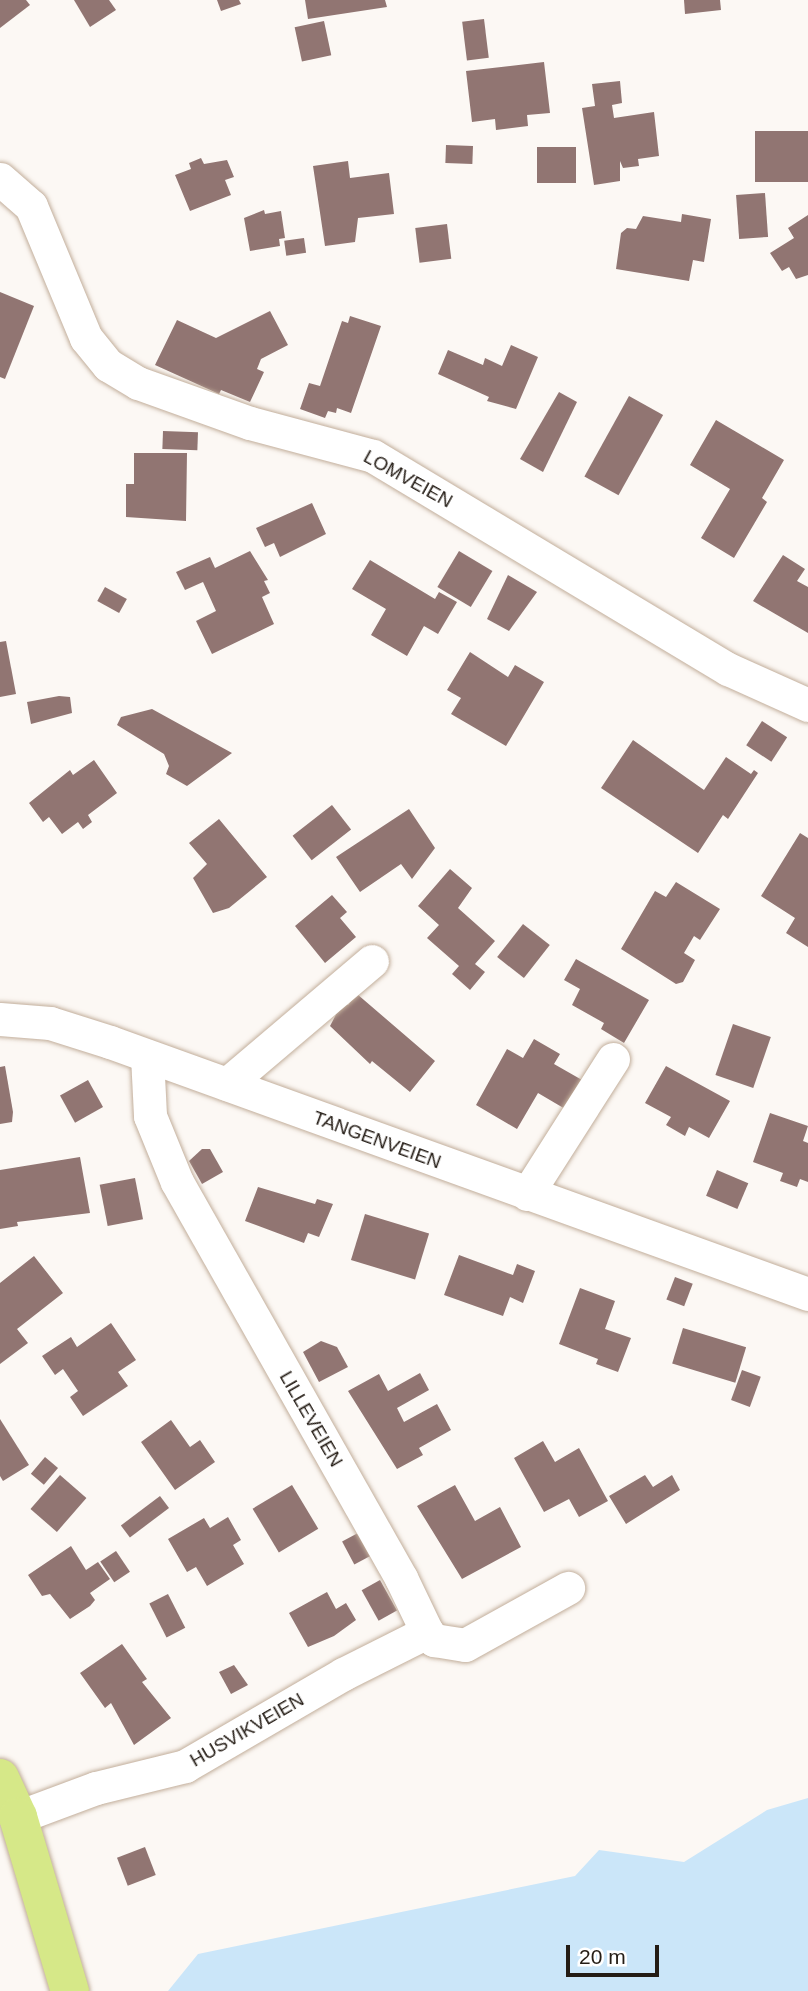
<!DOCTYPE html>
<html>
<head>
<meta charset="utf-8">
<style>
	body { margin:0 }
	#map { position:relative; width:808px; height:1991px; overflow:hidden; background:#fcf8f4; font-family:Helvetica,sans-serif }
	div>[style] { position:absolute }
	[style*='--x'] { left:calc(var(--x)*1px); top:calc(var(--y)*1px); width:calc(var(--w)*1px); rotate:calc(var(--a)*1deg) }
	.water>* { inset:0; background:#cbe6f9 }
	.building>* { inset:0; background:#917572; transform-origin:0 0 }
	.roads { filter:drop-shadow(0 0 2px #c2ae9b) drop-shadow(0 0 2px #c2ae9b) }
	.minor>* { height:33px; margin:-16.5px; padding:0 16.5px; transform-origin:16.5px; border-radius:16.5px; background:#fff }
	.major>* { height:38px; margin:-19px; padding:0 19px; transform-origin:19px; border-radius:19px; background:#d6e888 }
	span { translate:-50% -50%; white-space:nowrap; text-align:center; line-height:1.15; -webkit-text-stroke:5px #fff; paint-order:stroke }
	.street-label { font-size:19px; color:#241c15 }
	.scale { position:absolute; left:566px; top:1945px; width:93px; height:32px; box-sizing:border-box; border:4px solid #241c15; border-top:0; padding-left:9px; font-size:21px; line-height:24px; white-space:nowrap; color:#241c15; -webkit-text-stroke:5px #fff; paint-order:stroke }
</style>
</head>
<body>
<div id="map">
	<div class="water">
		<i style="clip-path:polygon(808px 1798px,808px 1991px,168px 1991px,198px 1954px,575px 1876px,599px 1850px,684px 1862px,767px 1810px)"></i>
	</div>
	<div class="building">
		<i style="clip-path:polygon(0 0,26px 0,30px 5px,0 28px)"></i>
		<i style="clip-path:polygon(74px 0,109px 0,116px 10px,90px 27px)"></i>
		<i style="clip-path:polygon(217px 0,239px 0,241px 4px,221px 11px)"></i>
		<i style="clip-path:polygon(305px 0,385px 0,387px 7px,308px 19px)"></i>
		<i style="clip-path:polygon(684px 0,720px 0,721px 10px,685px 14px)"></i>
		<i style="left:484px;top:19px;width:39px;height:22px;rotate:83deg"></i>
		<i style="left:324px;top:21px;width:35px;height:30px;rotate:78deg"></i>
		<i style="clip-path:polygon(544px 62px,550px 113px,527px 115px,528px 126px,496px 130px,495px 119px,472px 122px,466px 71px)"></i>
		<i style="clip-path:polygon(620px 81px,622px 103px,612px 105px,614px 118px,654px 112px,659px 156px,638px 159px,639px 166px,623px 168px,620px 161px,620px 181px,594px 185px,582px 108px,595px 106px,592px 84px)"></i>
		<i style="left:808px;top:131px;width:51px;height:53px;rotate:90deg"></i>
		<i style="left:446px;top:145px;width:27px;height:18px;rotate:2deg"></i>
		<i style="left:537px;top:147px;width:39px;height:36px"></i>
		<i style="clip-path:polygon(201px 158px,204px 164px,227px 160px,234px 177px,225px 180px,231px 195px,190px 211px,175px 175px,191px 169px,189px 163px)"></i>
		<i style="clip-path:polygon(348px 161px,350px 178px,389px 173px,394px 214px,358px 218px,355px 242px,325px 246px,313px 166px)"></i>
		<i style="left:765px;top:193px;width:44px;height:29px;rotate:86deg"></i>
		<i style="clip-path:polygon(264px 210px,265px 214px,281px 211px,285px 238px,279px 239px,280px 246px,250px 251px,244px 218px)"></i>
		<i style="clip-path:polygon(682px 214px,711px 219px,704px 262px,693px 260px,689px 281px,616px 269px,621px 233px,627px 228px,636px 229px,643px 216px,681px 222px)"></i>
		<i style="clip-path:polygon(808px 215px,808px 275px,796px 279px,789px 267px,782px 271px,770px 253px,794px 238px,788px 228px)"></i>
		<i style="left:447px;top:224px;width:35px;height:32px;rotate:83deg"></i>
		<i style="left:304px;top:238px;width:15px;height:20px;rotate:82deg"></i>
		<i style="clip-path:polygon(0 292px,34px 306px,5px 379px,0 377px)"></i>
		<i style="clip-path:polygon(270px 311px,288px 345px,261px 359px,257px 369px,264px 372px,250px 402px,221px 390px,219px 394px,155px 365px,177px 320px,216px 338px)"></i>
		<i style="clip-path:polygon(350px 316px,381px 326px,351px 413px,337px 408px,336px 413px,328px 411px,325px 418px,300px 409px,309px 383px,320px 386px,342px 321px,348px 323px)"></i>
		<i style="clip-path:polygon(511px 345px,538px 357px,516px 409px,487px 401px,489px 397px,438px 374px,448px 350px,483px 365px,485px 358px,502px 366px)"></i>
		<i style="clip-path:polygon(559px 392px,577px 402px,543px 472px,520px 459px)"></i>
		<i style="left:629px;top:396px;width:39px;height:92px;rotate:29deg"></i>
		<i style="clip-path:polygon(716px 420px,784px 460px,762px 498px,767px 502px,734px 558px,701px 538px,730px 489px,690px 465px)"></i>
		<i style="left:163px;top:431px;width:35px;height:18px;rotate:2deg"></i>
		<i style="clip-path:polygon(134px 453px,187px 453px,186px 521px,126px 517px,126px 484px,134px 484px)"></i>
		<i style="clip-path:polygon(312px 503px,326px 534px,280px 557px,274px 543px,265px 547px,256px 528px)"></i>
		<i style="clip-path:polygon(250px 551px,268px 580px,264px 581px,270px 593px,262px 597px,274px 624px,212px 654px,196px 621px,216px 611px,203px 582px,185px 590px,176px 572px,210px 557px,215px 568px)"></i>
		<i style="left:459px;top:551px;width:39px;height:42px;rotate:31deg"></i>
		<i style="clip-path:polygon(783px 555px,805px 569px,797px 581px,808px 587px,808px 633px,753px 601px)"></i>
		<i style="clip-path:polygon(370px 560px,435px 599px,439px 592px,457px 602px,438px 634px,424px 626px,407px 656px,371px 635px,386px 609px,352px 589px)"></i>
		<i style="clip-path:polygon(508px 575px,537px 592px,509px 631px,487px 619px)"></i>
		<i style="left:105px;top:587px;width:25px;height:16px;rotate:29deg"></i>
		<i style="clip-path:polygon(6px 641px,16px 694px,0 697px,0 642px)"></i>
		<i style="clip-path:polygon(470px 652px,508px 677px,515px 665px,544px 682px,506px 746px,451px 714px,461px 698px,447px 690px)"></i>
		<i style="clip-path:polygon(59px 696px,70px 697px,72px 713px,31px 724px,27px 702px)"></i>
		<i style="clip-path:polygon(152px 709px,232px 753px,187px 786px,166px 774px,169px 766px,164px 754px,117px 725px,121px 717px)"></i>
		<i style="left:762px;top:721px;width:30px;height:29px;rotate:33deg"></i>
		<i style="clip-path:polygon(633px 740px,704px 790px,726px 757px,751px 774px,754px 770px,758px 773px,728px 819px,723px 815px,698px 853px,601px 788px)"></i>
		<i style="clip-path:polygon(94px 760px,117px 793px,88px 815px,92px 822px,83px 829px,78px 822px,62px 834px,49px 817px,43px 822px,29px 803px,70px 770px,73px 775px)"></i>
		<i style="left:332px;top:805px;width:31px;height:50px;rotate:52deg"></i>
		<i style="clip-path:polygon(409px 809px,435px 848px,412px 879px,401px 864px,360px 892px,336px 857px)"></i>
		<i style="clip-path:polygon(219px 819px,267px 877px,229px 908px,213px 913px,193px 878px,207px 864px,189px 843px)"></i>
		<i style="clip-path:polygon(800px 833px,808px 838px,808px 947px,786px 933px,795px 918px,761px 896px)"></i>
		<i style="clip-path:polygon(450px 869px,472px 888px,458px 908px,495px 941px,475px 964px,485px 972px,470px 990px,452px 974px,459px 966px,427px 938px,439px 925px,418px 906px)"></i>
		<i style="clip-path:polygon(676px 882px,720px 909px,700px 940px,694px 936px,684px 953px,695px 960px,683px 982px,676px 984px,621px 949px,655px 891px,666px 897px)"></i>
		<i style="clip-path:polygon(332px 895px,347px 912px,340px 918px,356px 937px,325px 963px,295px 926px)"></i>
		<i style="left:523px;top:924px;width:34px;height:42px;rotate:38deg"></i>
		<i style="clip-path:polygon(576px 959px,649px 1000px,624px 1043px,601px 1029px,604px 1023px,572px 1005px,580px 989px,564px 980px)"></i>
		<i style="clip-path:polygon(357px 994px,435px 1061px,410px 1092px,372px 1061px,370px 1064px,330px 1026px,343px 1001px,348px 1005px)"></i>
		<i style="left:733px;top:1024px;width:40px;height:54px;rotate:19deg"></i>
		<i style="clip-path:polygon(534px 1039px,560px 1054px,554px 1064px,589px 1084px,572px 1113px,538px 1093px,517px 1129px,476px 1105px,507px 1049px,523px 1058px)"></i>
		<i style="clip-path:polygon(5px 1066px,13px 1112px,12px 1122px,0 1124px,0 1067px)"></i>
		<i style="clip-path:polygon(666px 1066px,730px 1101px,709px 1138px,689px 1127px,685px 1136px,666px 1125px,671px 1117px,645px 1103px)"></i>
		<i style="left:88px;top:1080px;width:31px;height:32px;rotate:61deg"></i>
		<i style="clip-path:polygon(770px 1113px,808px 1126px,803px 1141px,808px 1143px,808px 1182px,800px 1179px,797px 1187px,780px 1181px,783px 1173px,753px 1162px)"></i>
		<i style="clip-path:polygon(202px 1149px,210px 1149px,223px 1172px,202px 1184px,189px 1161px)"></i>
		<i style="clip-path:polygon(80px 1157px,90px 1213px,17px 1222px,18px 1226px,0 1229px,0 1170px)"></i>
		<i style="left:717px;top:1170px;width:34px;height:28px;rotate:23deg"></i>
		<i style="left:135px;top:1178px;width:42px;height:36px;rotate:79deg"></i>
		<i style="clip-path:polygon(258px 1187px,315px 1204px,317px 1199px,333px 1204px,319px 1237px,308px 1233px,304px 1243px,245px 1221px)"></i>
		<i style="left:365px;top:1214px;width:67px;height:48px;rotate:17deg"></i>
		<i style="clip-path:polygon(459px 1255px,513px 1275px,517px 1264px,535px 1271px,523px 1303px,510px 1297px,503px 1316px,444px 1295px)"></i>
		<i style="clip-path:polygon(34px 1256px,63px 1293px,17px 1329px,28px 1343px,0 1364px,0 1283px)"></i>
		<i style="left:675px;top:1277px;width:19px;height:24px;rotate:21deg"></i>
		<i style="clip-path:polygon(580px 1288px,615px 1301px,605px 1329px,631px 1338px,618px 1372px,596px 1364px,598px 1359px,559px 1344px)"></i>
		<i style="clip-path:polygon(111px 1323px,136px 1360px,118px 1372px,128px 1386px,83px 1416px,70px 1397px,78px 1391px,63px 1369px,55px 1375px,42px 1356px,71px 1337px,77px 1347px)"></i>
		<i style="left:683px;top:1328px;width:66px;height:37px;rotate:17deg"></i>
		<i style="clip-path:polygon(321px 1341px,337px 1347px,348px 1367px,319px 1382px,303px 1352px)"></i>
		<i style="left:742px;top:1370px;width:20px;height:32px;rotate:20deg"></i>
		<i style="clip-path:polygon(420px 1373px,429px 1390px,397px 1408px,404px 1422px,437px 1404px,451px 1430px,419px 1448px,423px 1455px,397px 1469px,348px 1391px,379px 1374px,388px 1391px)"></i>
		<i style="clip-path:polygon(0 1419px,29px 1465px,3px 1481px,0 1476px)"></i>
		<i style="clip-path:polygon(171px 1420px,190px 1447px,200px 1440px,215px 1462px,175px 1490px,141px 1442px)"></i>
		<i style="clip-path:polygon(543px 1441px,555px 1462px,579px 1448px,608px 1501px,579px 1517px,569px 1499px,544px 1512px,514px 1458px)"></i>
		<i style="left:45px;top:1457px;width:17px;height:22px;rotate:40deg"></i>
		<i style="left:60px;top:1475px;width:35px;height:45px;rotate:41deg"></i>
		<i style="clip-path:polygon(645px 1475px,653px 1487px,672px 1475px,680px 1490px,626px 1524px,609px 1496px)"></i>
		<i style="left:292px;top:1485px;width:51px;height:46px;rotate:59deg"></i>
		<i style="clip-path:polygon(455px 1485px,475px 1521px,500px 1507px,521px 1547px,462px 1579px,417px 1506px)"></i>
		<i style="left:160px;top:1496px;width:15px;height:49px;rotate:53deg"></i>
		<i style="clip-path:polygon(228px 1517px,241px 1540px,233px 1545px,244px 1564px,207px 1586px,196px 1567px,187px 1572px,168px 1539px,204px 1518px,210px 1528px)"></i>
		<i style="left:358px;top:1533px;width:26px;height:18px;rotate:62deg"></i>
		<i style="clip-path:polygon(71px 1546px,86px 1570px,98px 1562px,110px 1579px,90px 1593px,95px 1600px,90px 1606px,70px 1619px,50px 1594px,42px 1596px,28px 1575px)"></i>
		<i style="left:116px;top:1551px;width:25px;height:19px;rotate:56deg"></i>
		<i style="left:380px;top:1580px;width:35px;height:21px;rotate:61deg"></i>
		<i style="clip-path:polygon(327px 1592px,336px 1609px,346px 1603px,356px 1620px,334px 1636px,308px 1647px,289px 1613px)"></i>
		<i style="left:168px;top:1594px;width:38px;height:21px;rotate:63deg"></i>
		<i style="clip-path:polygon(122px 1644px,147px 1679px,142px 1682px,171px 1718px,134px 1745px,111px 1703px,105px 1708px,80px 1673px)"></i>
		<i style="clip-path:polygon(234px 1665px,248px 1685px,231px 1694px,219px 1672px)"></i>
		<i style="left:145px;top:1847px;width:30px;height:30px;rotate:69deg"></i>
	</div>
	<div class="roads">
		<div class="minor">
			<i style="--x:0;--y:179;--w:41;--a:41.1"></i>
			<i style="--x:31;--y:206;--w:143;--a:67.4"></i>
			<i style="--x:86;--y:338;--w:35;--a:51"></i>
			<i style="--x:108;--y:365;--w:35;--a:31"></i>
			<i style="--x:138;--y:383;--w:119;--a:19.7"></i>
			<i style="--x:250;--y:423;--w:127;--a:15"></i>
			<i style="--x:373;--y:456;--w:414;--a:31"></i>
			<i style="--x:728;--y:669;--w:88;--a:24.2"></i>
			<i style="--x:0;--y:1019;--w:50;--a:4.6"></i>
			<i style="--x:50;--y:1023;--w:63;--a:17.6"></i>
			<i style="--x:110;--y:1042;--w:742;--a:19.85"></i>
			<i style="--x:147;--y:1056;--w:60;--a:87.1"></i>
			<i style="--x:150;--y:1116;--w:71;--a:67.8"></i>
			<i style="--x:177;--y:1182;--w:455;--a:60.5"></i>
			<i style="--x:401;--y:1578;--w:60;--a:64.3"></i>
			<i style="--x:427;--y:1632;--w:11;--a:49"></i>
			<i style="--x:434;--y:1640;--w:31;--a:9"></i>
			<i style="--x:465;--y:1645;--w:118;--a:-29"></i>
			<i style="--x:227;--y:1084;--w:190;--a:-40.3"></i>
			<i style="--x:527;--y:1194;--w:160;--a:-57.5"></i>
			<i style="--x:18;--y:1817;--w:83;--a:-20.4"></i>
			<i style="--x:96;--y:1788;--w:92;--a:-13.9"></i>
			<i style="--x:185;--y:1766;--w:183;--a:-30.2"></i>
			<i style="--x:343;--y:1674;--w:94;--a:-26.6"></i>
		</div>
		<div class="major">
			<i style="--x:0;--y:1778;--w:43;--a:65.2"></i>
			<i style="--x:18;--y:1817;--w:182;--a:73.4"></i>
		</div>
	</div>
	<div class="street-label">
		<span style="left:408px;top:479px;rotate:29deg">LOMVEIEN</span>
		<span style="left:377px;top:1140px;rotate:20deg">TANGENVEIEN</span>
		<span style="left:311px;top:1419px;rotate:60deg">LILLEVEIEN</span>
		<span style="left:247px;top:1730px;rotate:-30deg">HUSVIKVEIEN</span>
	</div>
	<div class="scale">20 m</div>
</div>
</body>
</html>
